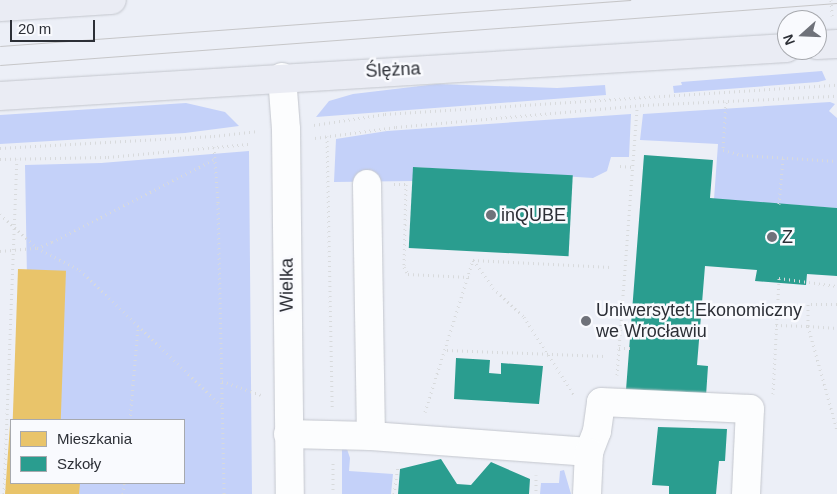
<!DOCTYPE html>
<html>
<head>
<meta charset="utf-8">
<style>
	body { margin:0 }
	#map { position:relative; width:837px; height:494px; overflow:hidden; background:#eceff7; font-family:Arial,sans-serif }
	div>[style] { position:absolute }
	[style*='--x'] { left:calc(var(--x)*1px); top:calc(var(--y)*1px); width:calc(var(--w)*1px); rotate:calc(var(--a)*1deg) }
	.green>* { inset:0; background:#c4d1f9 }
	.homes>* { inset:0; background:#e9c46a; transform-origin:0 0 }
	.schools>* { inset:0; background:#2a9d8f; transform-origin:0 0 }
	.path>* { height:3px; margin-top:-1.5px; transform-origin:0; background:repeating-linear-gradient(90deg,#d8dadc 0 1px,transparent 0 5px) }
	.roads { filter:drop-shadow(0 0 1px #c3c6cd) drop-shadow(0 0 1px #c3c6cd) }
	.minor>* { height:28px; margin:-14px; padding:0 14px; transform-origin:14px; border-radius:14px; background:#fcfdfe }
	.major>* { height:28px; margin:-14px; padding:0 14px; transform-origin:14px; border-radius:14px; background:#eaecf4 }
	.tram>* { height:1px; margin:-0.5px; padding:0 0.5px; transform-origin:0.5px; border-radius:0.5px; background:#c6c6c8 }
	.dots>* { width:14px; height:14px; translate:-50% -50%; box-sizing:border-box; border:2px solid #f9fafe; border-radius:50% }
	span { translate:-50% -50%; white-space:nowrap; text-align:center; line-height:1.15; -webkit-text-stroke:5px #f9fafe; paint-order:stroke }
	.street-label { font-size:18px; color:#2c2f36 }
	.poi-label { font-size:18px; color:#2c2f36 }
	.left { translate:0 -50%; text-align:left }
	.legend { position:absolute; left:10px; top:419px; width:175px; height:65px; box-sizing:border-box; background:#f9fafe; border:1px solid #a7a9ae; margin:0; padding:6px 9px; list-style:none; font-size:15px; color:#2c2f36 }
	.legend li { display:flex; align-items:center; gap:10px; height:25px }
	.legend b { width:25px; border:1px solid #a7a9ae }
	.north { position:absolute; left:777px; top:10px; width:50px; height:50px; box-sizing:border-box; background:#f9fafe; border:1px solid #a7a9ae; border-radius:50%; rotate:250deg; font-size:14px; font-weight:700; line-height:20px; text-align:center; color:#2c2f36 }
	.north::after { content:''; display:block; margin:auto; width:18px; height:22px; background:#6f727a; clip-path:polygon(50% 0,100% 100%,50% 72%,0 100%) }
	.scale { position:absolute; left:10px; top:20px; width:85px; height:22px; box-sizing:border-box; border:2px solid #2c2f36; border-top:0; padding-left:6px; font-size:15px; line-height:18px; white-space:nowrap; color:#2c2f36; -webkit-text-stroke:4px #f9fafe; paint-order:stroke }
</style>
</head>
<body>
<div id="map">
	<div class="green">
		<i style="clip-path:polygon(822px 71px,826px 80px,818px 82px,674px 93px,673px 86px,682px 85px,681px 82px)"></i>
		<i style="clip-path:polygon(437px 84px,557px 88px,605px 85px,606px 95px,316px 117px,329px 101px,353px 94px)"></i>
		<i style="clip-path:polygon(830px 102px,835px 104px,829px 111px,837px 118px,837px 208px,714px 199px,718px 144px,640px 140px,643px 114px)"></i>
		<i style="clip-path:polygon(186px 103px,225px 112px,239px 126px,185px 133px,0 144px,0 115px)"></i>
		<i style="clip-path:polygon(631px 114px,629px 157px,611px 157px,607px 171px,593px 178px,413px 167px,413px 181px,334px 182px,336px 139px,387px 131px)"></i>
		<i style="clip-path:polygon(249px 151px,252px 494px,11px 494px,12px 483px,184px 483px,184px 420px,17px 420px,27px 278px,25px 165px,101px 163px)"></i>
		<i style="clip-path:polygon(342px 449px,347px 449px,350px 458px,349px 471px,393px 474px,391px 494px,342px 494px)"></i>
		<i style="clip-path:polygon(564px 470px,571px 494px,540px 494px,541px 483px,559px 483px,560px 471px)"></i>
	</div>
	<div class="homes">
		<i style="left:18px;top:269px;width:48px;height:151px;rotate:2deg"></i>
		<i style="clip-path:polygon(10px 425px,11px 483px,80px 483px,79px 494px,5px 494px)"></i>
	</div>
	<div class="schools">
		<i style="clip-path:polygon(644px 155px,713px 160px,710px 198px,837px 208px,837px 276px,807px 274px,806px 285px,755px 281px,757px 270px,705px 266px,697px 365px,708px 366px,706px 396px,626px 390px)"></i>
		<i style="left:413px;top:167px;width:160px;height:81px;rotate:3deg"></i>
		<i style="clip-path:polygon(456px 358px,490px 360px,489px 373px,501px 374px,501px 363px,543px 366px,539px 404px,454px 399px)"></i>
		<i style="clip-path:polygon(658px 427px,727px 429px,725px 461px,719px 461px,716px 494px,669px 494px,669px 486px,652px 485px)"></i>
		<i style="clip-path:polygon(441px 459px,457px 484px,471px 485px,491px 462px,530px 479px,529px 494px,398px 494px,400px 469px)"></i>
	</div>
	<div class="path">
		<i style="--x:831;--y:0;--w:16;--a:86"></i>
		<i style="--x:726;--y:102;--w:48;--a:93.6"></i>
		<i style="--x:723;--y:150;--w:20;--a:15"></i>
		<i style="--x:742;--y:155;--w:95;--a:3.6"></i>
		<i style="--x:314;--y:125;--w:72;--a:-8.8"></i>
		<i style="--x:385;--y:114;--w:453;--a:-3.7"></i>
		<i style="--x:327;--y:136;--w:272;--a:88.9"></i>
		<i style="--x:315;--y:138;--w:82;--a:-7.7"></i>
		<i style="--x:396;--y:127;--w:248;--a:-5.1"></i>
		<i style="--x:643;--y:105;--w:194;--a:-2.7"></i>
		<i style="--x:214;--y:147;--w:56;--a:85.9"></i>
		<i style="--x:218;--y:203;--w:291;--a:88.8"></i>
		<i style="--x:0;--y:148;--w:214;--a:-3.2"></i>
		<i style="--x:214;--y:136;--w:45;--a:-6.3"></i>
		<i style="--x:0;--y:159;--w:108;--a:-1.1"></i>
		<i style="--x:108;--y:157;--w:141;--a:-5.3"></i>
		<i style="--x:620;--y:166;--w:13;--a:4"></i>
		<i style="--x:394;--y:184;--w:12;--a:0"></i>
		<i style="--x:406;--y:184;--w:83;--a:91.4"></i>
		<i style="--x:404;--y:267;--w:8;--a:60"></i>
		<i style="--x:408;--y:274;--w:61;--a:2.8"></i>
		<i style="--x:779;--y:204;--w:46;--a:-85"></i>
		<i style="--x:0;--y:214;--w:50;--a:42.6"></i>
		<i style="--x:37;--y:248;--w:48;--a:27.1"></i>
		<i style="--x:80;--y:270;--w:198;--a:43.8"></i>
		<i style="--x:0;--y:251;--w:37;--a:-5"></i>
		<i style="--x:37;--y:248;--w:16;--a:-22"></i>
		<i style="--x:52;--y:242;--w:183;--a:-27"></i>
		<i style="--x:473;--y:260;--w:34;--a:54"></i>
		<i style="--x:493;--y:288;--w:42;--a:43.1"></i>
		<i style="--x:524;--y:317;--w:93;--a:57.3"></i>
		<i style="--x:837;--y:304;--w:29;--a:180"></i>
		<i style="--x:808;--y:304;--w:22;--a:90"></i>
		<i style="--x:808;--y:326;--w:29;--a:4"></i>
		<i style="--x:776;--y:325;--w:32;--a:2"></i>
		<i style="--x:808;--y:326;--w:108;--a:74.4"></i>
		<i style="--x:619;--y:348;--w:11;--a:0"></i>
		<i style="--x:447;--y:350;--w:158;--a:2.2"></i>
		<i style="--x:617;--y:375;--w:270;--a:-85.7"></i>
		<i style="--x:222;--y:381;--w:41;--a:19.7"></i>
		<i style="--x:773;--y:394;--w:116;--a:-87"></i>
		<i style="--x:779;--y:278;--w:59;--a:7.9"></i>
		<i style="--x:425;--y:412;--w:159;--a:-72.5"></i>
		<i style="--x:473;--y:260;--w:138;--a:2.9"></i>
		<i style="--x:130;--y:420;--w:93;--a:-85.1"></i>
		<i style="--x:536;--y:475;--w:19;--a:90"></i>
		<i style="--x:4;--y:494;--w:335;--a:-87.8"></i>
		<i style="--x:123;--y:494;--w:11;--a:-85"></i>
		<i style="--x:333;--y:494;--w:32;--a:-90"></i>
		<i style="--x:394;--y:494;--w:28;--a:-82"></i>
	</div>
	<div class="roads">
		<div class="minor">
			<i style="--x:282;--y:77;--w:52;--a:85.6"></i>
			<i style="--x:286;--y:129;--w:365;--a:89.4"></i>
			<i style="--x:367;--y:184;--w:252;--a:89.1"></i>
			<i style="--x:288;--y:434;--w:83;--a:1.4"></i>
			<i style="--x:371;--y:436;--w:219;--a:4.2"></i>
			<i style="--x:589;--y:452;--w:22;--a:-69"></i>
			<i style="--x:597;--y:431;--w:29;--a:-82"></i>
			<i style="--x:601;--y:402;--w:149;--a:2.7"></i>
			<i style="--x:750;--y:409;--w:85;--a:92.7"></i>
			<i style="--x:587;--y:494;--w:42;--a:-87.3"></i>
		</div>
		<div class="major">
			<i style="--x:0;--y:7;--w:112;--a:-3.6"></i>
			<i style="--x:817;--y:45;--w:20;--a:-3"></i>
			<i style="--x:0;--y:96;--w:788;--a:-3.49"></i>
		</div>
	</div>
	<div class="tram">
		<i style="--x:0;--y:46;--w:632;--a:-4.18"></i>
		<i style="--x:0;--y:65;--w:839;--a:-4.24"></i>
	</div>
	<div class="dots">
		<i style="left:491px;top:215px;background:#6f727a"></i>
		<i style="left:772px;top:237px;background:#6f727a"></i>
		<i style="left:586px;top:321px;background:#6f727a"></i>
	</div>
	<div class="street-label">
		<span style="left:393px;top:70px;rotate:-3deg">Ślężna</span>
		<span style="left:287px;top:285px;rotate:-90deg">Wielka</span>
	</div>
	<div class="poi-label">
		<span class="left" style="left:501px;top:215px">inQUBE</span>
		<span class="left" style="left:782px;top:237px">Z</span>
		<span class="left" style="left:596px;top:321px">Uniwersytet Ekonomiczny<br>we Wrocławiu</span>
	</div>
	<ul class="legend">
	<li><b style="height:14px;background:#e9c46a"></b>Mieszkania</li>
	<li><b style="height:14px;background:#2a9d8f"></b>Szkoły</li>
	</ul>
	<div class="north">N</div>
	<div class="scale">20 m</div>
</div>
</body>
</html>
